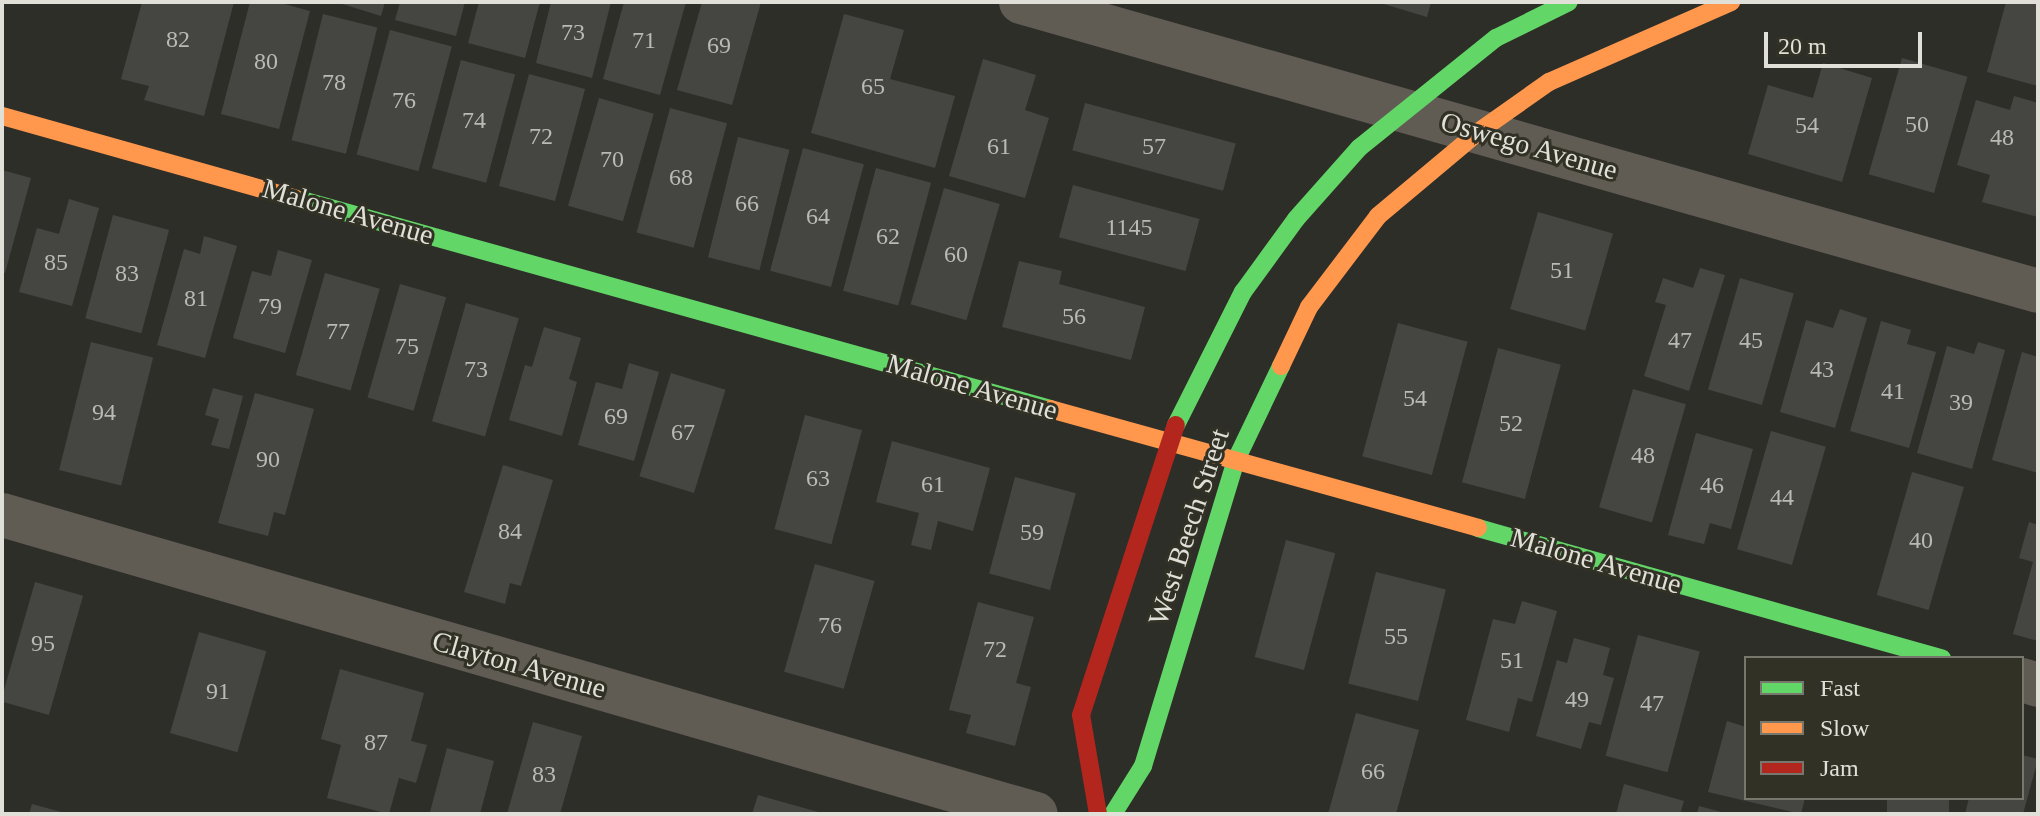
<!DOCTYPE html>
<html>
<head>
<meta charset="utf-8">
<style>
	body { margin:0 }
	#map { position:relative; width:2040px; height:816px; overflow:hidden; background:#2e2e29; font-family:"Times New Roman",serif }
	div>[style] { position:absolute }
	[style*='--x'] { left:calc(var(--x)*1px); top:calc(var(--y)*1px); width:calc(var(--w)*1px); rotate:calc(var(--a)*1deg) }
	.building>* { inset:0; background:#454642; transform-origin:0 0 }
	.street>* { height:44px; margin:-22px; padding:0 22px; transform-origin:22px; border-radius:22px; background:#605b53 }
	.fast>* { height:18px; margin:-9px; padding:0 9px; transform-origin:9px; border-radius:9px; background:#63d668 }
	.slow>* { height:18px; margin:-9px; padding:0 9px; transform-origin:9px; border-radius:9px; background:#ff974d }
	.jam>* { height:18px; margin:-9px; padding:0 9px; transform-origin:9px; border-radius:9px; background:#b3261e }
	span { translate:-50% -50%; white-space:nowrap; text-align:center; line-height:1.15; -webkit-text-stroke:6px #313126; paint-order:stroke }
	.number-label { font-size:24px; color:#b9bab3 }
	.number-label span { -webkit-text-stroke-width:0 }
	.street-label { font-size:28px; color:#e0e0d9 }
	.frame { position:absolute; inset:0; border:4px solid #e0e0d9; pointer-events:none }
	.legend { position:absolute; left:1744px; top:656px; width:280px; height:144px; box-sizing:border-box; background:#313126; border:2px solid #77776e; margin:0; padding:10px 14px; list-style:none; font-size:24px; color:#e0e0d9 }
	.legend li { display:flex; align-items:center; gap:16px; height:40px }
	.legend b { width:40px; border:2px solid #77776e }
	.scale { position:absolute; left:1764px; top:32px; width:158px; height:36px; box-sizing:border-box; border:4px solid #e0e0d9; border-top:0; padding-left:10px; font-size:24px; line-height:28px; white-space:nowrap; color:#e0e0d9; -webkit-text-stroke:6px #313126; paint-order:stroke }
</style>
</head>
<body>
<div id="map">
	<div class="building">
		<i style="clip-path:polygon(142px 2px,234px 2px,204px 116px,144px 100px,149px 86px,121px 79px)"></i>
		<i style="clip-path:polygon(250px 2px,277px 2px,310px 11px,279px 129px,221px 114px)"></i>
		<i style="clip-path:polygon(336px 2px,385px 2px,381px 16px)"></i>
		<i style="clip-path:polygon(400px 2px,465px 2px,456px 36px,395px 20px)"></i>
		<i style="clip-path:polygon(479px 2px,540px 2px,525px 58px,468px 43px)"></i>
		<i style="clip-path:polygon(551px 2px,611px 2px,592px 78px,536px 63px)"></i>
		<i style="clip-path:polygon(624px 2px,686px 2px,660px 95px,603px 79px)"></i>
		<i style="clip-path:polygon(702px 2px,761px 2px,732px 105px,677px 90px)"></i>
		<i style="clip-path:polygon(1377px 2px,1431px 2px,1427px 17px)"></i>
		<i style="clip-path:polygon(2006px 2px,2038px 2px,2038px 86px,1987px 72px)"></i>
		<i style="left:323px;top:14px;width:56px;height:130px;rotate:14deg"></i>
		<i style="clip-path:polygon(844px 14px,904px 30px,890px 79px,955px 96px,935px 168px,811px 133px)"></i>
		<i style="left:390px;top:30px;width:64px;height:129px;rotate:15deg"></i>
		<i style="left:1902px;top:58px;width:68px;height:121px;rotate:16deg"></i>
		<i style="clip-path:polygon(983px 59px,1036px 75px,1025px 110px,1049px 118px,1025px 198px,949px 176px)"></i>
		<i style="left:461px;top:60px;width:56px;height:112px;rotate:15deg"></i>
		<i style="clip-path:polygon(1823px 63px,1872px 78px,1842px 182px,1748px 154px,1768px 85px,1813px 98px)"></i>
		<i style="left:529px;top:74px;width:58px;height:116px;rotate:15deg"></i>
		<i style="clip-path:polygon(2014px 96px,2038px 103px,2038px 217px,1982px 202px,1990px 175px,1957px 165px,1976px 100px,2010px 110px)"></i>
		<i style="left:599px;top:98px;width:57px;height:112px;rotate:16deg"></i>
		<i style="left:1085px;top:103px;width:156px;height:49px;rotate:15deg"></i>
		<i style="left:670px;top:108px;width:59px;height:129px;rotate:15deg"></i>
		<i style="left:738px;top:137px;width:53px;height:124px;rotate:14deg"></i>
		<i style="left:803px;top:148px;width:63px;height:127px;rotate:15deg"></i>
		<i style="left:876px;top:168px;width:57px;height:127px;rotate:15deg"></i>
		<i style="clip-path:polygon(2px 170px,31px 178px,5px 273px,2px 272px)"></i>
		<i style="left:1073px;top:185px;width:131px;height:54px;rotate:15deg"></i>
		<i style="left:944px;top:188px;width:58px;height:121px;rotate:16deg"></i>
		<i style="clip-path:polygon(69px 199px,99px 208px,72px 306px,19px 292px,37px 228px,59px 234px)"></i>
		<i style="left:1538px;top:212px;width:78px;height:101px;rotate:16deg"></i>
		<i style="left:113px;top:215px;width:58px;height:107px;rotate:15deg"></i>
		<i style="clip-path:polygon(204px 236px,237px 246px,205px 358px,157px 345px,184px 249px,200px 254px)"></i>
		<i style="clip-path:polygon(278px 250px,312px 260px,285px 353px,233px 338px,252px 271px,271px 276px)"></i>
		<i style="clip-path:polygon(1019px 261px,1062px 271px,1059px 284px,1145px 307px,1131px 360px,1002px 327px)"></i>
		<i style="clip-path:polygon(1700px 268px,1725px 275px,1689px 391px,1644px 376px,1666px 305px,1655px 302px,1663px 278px,1693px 288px)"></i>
		<i style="left:325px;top:273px;width:57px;height:106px;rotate:16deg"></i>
		<i style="left:1740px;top:278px;width:56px;height:116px;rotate:16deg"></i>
		<i style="left:400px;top:284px;width:48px;height:118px;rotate:16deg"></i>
		<i style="left:466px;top:303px;width:55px;height:123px;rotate:16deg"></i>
		<i style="clip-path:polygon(1840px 309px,1867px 318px,1835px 428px,1780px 412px,1806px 320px,1833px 328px)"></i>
		<i style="clip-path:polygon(1881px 321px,1911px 330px,1907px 344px,1936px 352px,1909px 448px,1850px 431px)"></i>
		<i style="left:1398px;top:323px;width:72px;height:138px;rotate:15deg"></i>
		<i style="clip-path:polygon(544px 327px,581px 338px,569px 379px,577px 382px,562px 436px,509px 420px,525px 365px,532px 367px)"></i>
		<i style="left:91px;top:342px;width:64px;height:132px;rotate:14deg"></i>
		<i style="clip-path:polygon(1978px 342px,2005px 350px,1972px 469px,1917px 453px,1947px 346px,1974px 354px)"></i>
		<i style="left:1498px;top:348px;width:65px;height:139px;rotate:15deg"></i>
		<i style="clip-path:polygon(2022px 352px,2038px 357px,2038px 473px,1992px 460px)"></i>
		<i style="clip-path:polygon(629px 363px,659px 372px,634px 461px,578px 445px,596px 382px,622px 389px)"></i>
		<i style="left:671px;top:373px;width:57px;height:108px;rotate:17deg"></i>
		<i style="clip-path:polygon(213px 388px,243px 396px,229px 449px,211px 445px,219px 419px,205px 415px)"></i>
		<i style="left:1633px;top:389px;width:55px;height:123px;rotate:16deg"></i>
		<i style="clip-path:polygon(255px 393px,314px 409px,285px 515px,274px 512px,268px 536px,218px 523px)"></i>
		<i style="left:805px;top:415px;width:59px;height:118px;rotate:15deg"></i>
		<i style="left:1771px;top:431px;width:57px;height:123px;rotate:16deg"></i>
		<i style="clip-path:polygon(1696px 433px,1753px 449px,1731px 529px,1710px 523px,1704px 544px,1668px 535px)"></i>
		<i style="clip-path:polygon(892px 441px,990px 468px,973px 531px,938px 521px,931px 550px,911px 545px,919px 513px,876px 502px)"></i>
		<i style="clip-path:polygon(503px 465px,553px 480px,521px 586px,510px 583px,505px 604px,464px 592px)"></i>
		<i style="left:1912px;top:472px;width:54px;height:128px;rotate:16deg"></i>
		<i style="left:1015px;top:477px;width:63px;height:100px;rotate:15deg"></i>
		<i style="clip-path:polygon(2029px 522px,2038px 525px,2038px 641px,2013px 634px,2033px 562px,2019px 558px)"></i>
		<i style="left:1286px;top:540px;width:51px;height:121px;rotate:15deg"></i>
		<i style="left:815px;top:564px;width:62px;height:112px;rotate:16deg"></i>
		<i style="left:1376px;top:572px;width:72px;height:115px;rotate:14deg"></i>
		<i style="left:35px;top:582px;width:50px;height:124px;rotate:16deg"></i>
		<i style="clip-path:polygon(1522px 601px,1557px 611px,1532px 702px,1518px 698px,1509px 732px,1466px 720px,1493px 619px,1515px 624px)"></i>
		<i style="clip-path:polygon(978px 602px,1034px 617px,1016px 683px,1031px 687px,1015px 746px,966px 733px,971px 715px,949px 710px)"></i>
		<i style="left:199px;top:632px;width:70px;height:105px;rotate:16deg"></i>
		<i style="left:1638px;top:635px;width:64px;height:125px;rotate:15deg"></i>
		<i style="clip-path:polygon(1574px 638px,1610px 648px,1603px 675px,1614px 678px,1601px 725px,1589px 722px,1581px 749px,1536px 736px,1557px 660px,1567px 663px)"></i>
		<i style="clip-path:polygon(340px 669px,424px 693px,411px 741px,427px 745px,416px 783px,399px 778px,389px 814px,327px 798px,341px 745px,321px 739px)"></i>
		<i style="clip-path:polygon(1356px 713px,1419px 730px,1396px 814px,1328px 814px)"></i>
		<i style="clip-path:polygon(1727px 721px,1746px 727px,1746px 798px,1805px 798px,1801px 814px,1708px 792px)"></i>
		<i style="clip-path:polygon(533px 722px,582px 736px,560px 814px,507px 814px)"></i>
		<i style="clip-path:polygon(447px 748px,494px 761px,480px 814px,430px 812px)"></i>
		<i style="clip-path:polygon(2022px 755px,2038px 759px,2023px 814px,1965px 814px,1969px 798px,2022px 798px)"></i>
		<i style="clip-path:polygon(1624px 784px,1684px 801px,1680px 814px,1616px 814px)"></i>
		<i style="clip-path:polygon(758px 795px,822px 813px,822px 814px,752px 814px)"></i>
		<i style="left:1887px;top:798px;width:62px;height:17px"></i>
		<i style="clip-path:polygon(32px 804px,65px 813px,64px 814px,29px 814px)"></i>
		<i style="clip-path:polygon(1699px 806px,1725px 813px,1725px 814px,1697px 814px)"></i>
	</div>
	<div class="street">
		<i style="--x:1021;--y:2;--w:1057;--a:15.86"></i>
		<i style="--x:2;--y:515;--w:1076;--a:16.13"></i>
		<i style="--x:2022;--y:680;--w:17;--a:17"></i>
	</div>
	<div class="fast">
		<i style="--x:298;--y:199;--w:781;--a:15.6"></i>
		<i style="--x:1176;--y:425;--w:149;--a:-63.3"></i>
		<i style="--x:1243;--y:292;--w:90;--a:-54"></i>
		<i style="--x:1296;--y:219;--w:95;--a:-48.4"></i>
		<i style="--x:1359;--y:148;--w:176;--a:-38.8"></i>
		<i style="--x:1496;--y:38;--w:81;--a:-26.3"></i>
		<i style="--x:1478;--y:528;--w:482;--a:15.7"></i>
		<i style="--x:1113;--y:814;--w:57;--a:-58"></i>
		<i style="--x:1143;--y:766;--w:320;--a:-73.1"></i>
		<i style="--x:1236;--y:460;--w:104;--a:-64.4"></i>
	</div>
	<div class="slow">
		<i style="--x:2;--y:116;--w:307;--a:15.7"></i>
		<i style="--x:1281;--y:366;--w:65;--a:-64.6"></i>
		<i style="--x:1309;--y:307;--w:114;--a:-52.8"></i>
		<i style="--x:1378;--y:216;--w:131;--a:-40"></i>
		<i style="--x:1478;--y:132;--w:87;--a:-35.2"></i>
		<i style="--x:1549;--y:82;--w:199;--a:-23.7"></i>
		<i style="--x:1050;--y:409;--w:444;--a:15.5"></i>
	</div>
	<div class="jam">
		<i style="--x:1098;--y:814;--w:100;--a:-99.7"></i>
		<i style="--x:1081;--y:715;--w:305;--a:-71.9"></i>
	</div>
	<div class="number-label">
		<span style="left:573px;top:33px">73</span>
		<span style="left:178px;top:40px">82</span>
		<span style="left:644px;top:41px">71</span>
		<span style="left:719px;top:46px">69</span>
		<span style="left:266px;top:62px">80</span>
		<span style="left:334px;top:83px">78</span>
		<span style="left:873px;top:87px">65</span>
		<span style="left:404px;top:101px">76</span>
		<span style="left:474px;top:121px">74</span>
		<span style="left:1917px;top:125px">50</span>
		<span style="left:1807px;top:126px">54</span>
		<span style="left:541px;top:137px">72</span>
		<span style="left:2002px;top:138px">48</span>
		<span style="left:999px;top:147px">61</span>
		<span style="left:1154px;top:147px">57</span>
		<span style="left:612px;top:160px">70</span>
		<span style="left:681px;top:178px">68</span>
		<span style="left:747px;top:204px">66</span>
		<span style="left:818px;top:217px">64</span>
		<span style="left:1129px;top:228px">1145</span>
		<span style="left:888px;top:237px">62</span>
		<span style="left:956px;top:255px">60</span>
		<span style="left:56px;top:263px">85</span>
		<span style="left:1562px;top:271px">51</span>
		<span style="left:127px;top:274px">83</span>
		<span style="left:196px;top:299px">81</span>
		<span style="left:270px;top:307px">79</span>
		<span style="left:1074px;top:317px">56</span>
		<span style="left:338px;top:332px">77</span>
		<span style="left:1680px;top:341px">47</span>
		<span style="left:1751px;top:341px">45</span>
		<span style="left:407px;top:347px">75</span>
		<span style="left:476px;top:370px">73</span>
		<span style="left:1822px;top:370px">43</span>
		<span style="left:1893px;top:392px">41</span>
		<span style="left:1415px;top:399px">54</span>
		<span style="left:1961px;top:403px">39</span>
		<span style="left:104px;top:413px">94</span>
		<span style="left:616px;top:417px">69</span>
		<span style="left:1511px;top:424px">52</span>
		<span style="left:683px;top:433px">67</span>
		<span style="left:1643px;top:456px">48</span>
		<span style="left:268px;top:460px">90</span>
		<span style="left:818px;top:479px">63</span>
		<span style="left:933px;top:485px">61</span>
		<span style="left:1712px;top:486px">46</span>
		<span style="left:1782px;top:498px">44</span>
		<span style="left:510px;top:532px">84</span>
		<span style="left:1032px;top:533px">59</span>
		<span style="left:1921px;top:541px">40</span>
		<span style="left:830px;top:626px">76</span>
		<span style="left:1396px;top:637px">55</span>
		<span style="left:43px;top:644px">95</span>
		<span style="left:995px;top:650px">72</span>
		<span style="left:1512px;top:661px">51</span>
		<span style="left:218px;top:692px">91</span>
		<span style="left:1577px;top:700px">49</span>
		<span style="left:1652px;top:704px">47</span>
		<span style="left:376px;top:743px">87</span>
		<span style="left:1373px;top:772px">66</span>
		<span style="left:544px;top:775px">83</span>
	</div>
	<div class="street-label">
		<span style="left:1529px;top:146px;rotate:16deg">Oswego Avenue</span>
		<span style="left:348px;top:212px;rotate:16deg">Malone Avenue</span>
		<span style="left:972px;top:387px;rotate:16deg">Malone Avenue</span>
		<span style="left:1189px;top:527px;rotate:-72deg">West Beech Street</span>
		<span style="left:1596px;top:561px;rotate:16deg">Malone Avenue</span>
		<span style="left:519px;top:665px;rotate:16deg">Clayton Avenue</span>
	</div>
	<div class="frame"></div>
	<ul class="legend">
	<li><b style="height:10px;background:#63d668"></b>Fast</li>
	<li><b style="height:10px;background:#ff974d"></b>Slow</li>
	<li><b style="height:10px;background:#b3261e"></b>Jam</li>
	</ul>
	<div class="scale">20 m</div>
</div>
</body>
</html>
